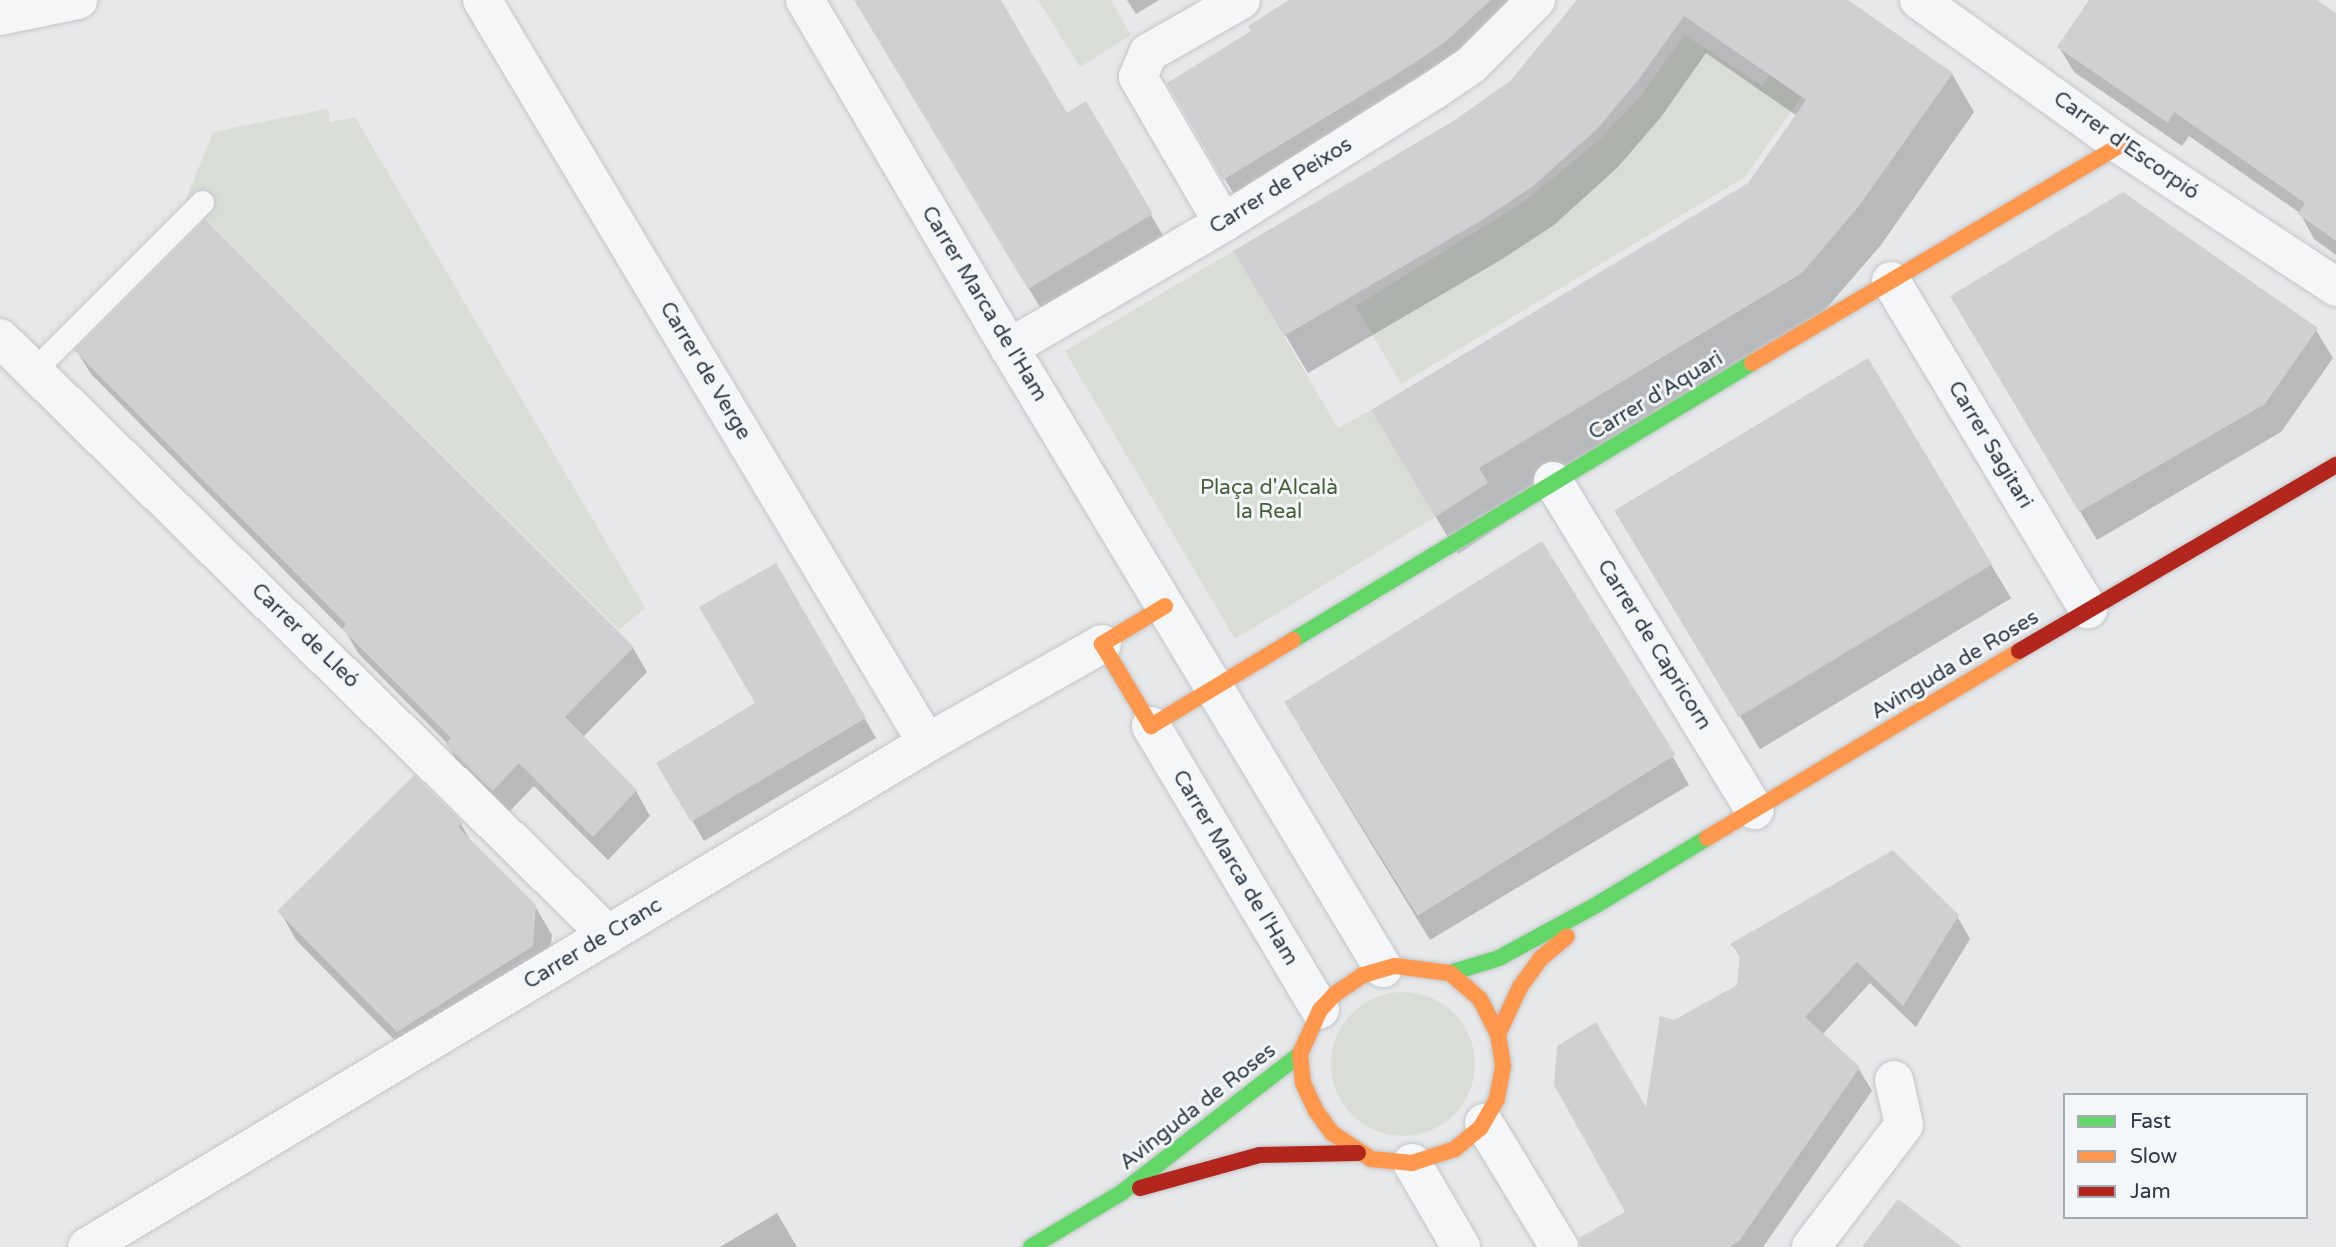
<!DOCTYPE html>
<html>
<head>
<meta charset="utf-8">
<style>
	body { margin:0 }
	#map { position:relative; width:2336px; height:1247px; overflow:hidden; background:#e6e8ea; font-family:"Varela Round",sans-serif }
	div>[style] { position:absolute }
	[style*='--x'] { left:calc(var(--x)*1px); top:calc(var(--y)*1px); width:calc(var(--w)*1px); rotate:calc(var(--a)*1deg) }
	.green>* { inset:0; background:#d8ded6 }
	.round { border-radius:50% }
	.shadow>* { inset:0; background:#0003; transform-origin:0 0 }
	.building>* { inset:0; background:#ced0d2; transform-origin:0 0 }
	.roads { filter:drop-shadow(0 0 2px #c4c6c8) drop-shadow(0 0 2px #c4c6c8) }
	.lane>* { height:23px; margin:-11.5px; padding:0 11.5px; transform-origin:11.5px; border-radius:11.5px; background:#f5f6f7 }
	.street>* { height:38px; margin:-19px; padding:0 19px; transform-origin:19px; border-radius:19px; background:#f5f6f7 }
	.fast>* { height:16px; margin:-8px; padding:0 8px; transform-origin:8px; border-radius:8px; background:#63d668 }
	.slow>* { height:16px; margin:-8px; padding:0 8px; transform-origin:8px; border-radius:8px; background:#ff974d }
	.jam>* { height:16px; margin:-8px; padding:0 8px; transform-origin:8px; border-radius:8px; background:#b3261e }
	span { translate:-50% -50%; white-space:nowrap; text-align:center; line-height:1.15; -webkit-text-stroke:6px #f4f7f9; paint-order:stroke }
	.street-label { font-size:21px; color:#2b3844 }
	.park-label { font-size:21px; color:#466038 }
	.legend { position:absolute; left:2063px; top:1093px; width:245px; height:126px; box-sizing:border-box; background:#f4f7f9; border:2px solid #a4abb1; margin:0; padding:9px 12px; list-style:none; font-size:21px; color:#2b3844 }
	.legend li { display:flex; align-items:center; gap:14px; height:35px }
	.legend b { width:35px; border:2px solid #a4abb1 }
</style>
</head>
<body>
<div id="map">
	<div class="green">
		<i style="clip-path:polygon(1038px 0,1111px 0,1131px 35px,1080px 67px)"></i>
		<i style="clip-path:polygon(1824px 0,1862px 10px,1745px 177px,1401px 384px,1356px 306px,1525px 201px,1598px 141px,1638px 99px,1685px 35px,1762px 86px)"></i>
		<i style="clip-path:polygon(328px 109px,330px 122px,355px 117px,645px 608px,619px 630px,186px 199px,213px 132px)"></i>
		<i style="clip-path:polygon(1233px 251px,1338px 428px,1371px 410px,1435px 517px,1235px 639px,1065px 351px)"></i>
		<i class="round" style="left:1331px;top:992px;width:144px;height:144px"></i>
	</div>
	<div class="shadow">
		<i style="clip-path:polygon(855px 0,999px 0,1067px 115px,1086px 104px,1171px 249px,1049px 322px)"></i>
		<i style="clip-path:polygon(1127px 0,1159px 0,1136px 14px)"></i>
		<i style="clip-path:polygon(1292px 0,1523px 0,1509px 20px,1239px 203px,1169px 83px,1253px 32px)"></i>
		<i style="clip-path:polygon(1578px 0,1844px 0,1952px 74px,1974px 112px,1881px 245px,1824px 311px,1458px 554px,1395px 449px,1749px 184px,1797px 116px,1706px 53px,1661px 117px,1618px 167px,1554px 225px,1504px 258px,1308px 373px,1258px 289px,1456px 122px,1511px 82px)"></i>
		<i style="clip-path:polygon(2091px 0,2311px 0,2336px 17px,2336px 255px,2314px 239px,2300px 213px,2189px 136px,2182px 146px,2074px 72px,2059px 47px)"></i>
		<i style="clip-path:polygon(1969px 325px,2316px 330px,2333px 358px,2281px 432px,2097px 540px)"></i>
		<i style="clip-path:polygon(76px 350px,633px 648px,647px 672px,583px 737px,636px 791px,650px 816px,608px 860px,534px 786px,507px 814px,461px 769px,448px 744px,358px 653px,347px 634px,91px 374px)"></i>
		<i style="left:1868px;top:360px;width:278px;height:293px;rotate:59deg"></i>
		<i style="clip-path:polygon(775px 565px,876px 738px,704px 841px,659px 763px,757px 704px)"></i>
		<i style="clip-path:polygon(1299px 726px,1673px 757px,1689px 785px,1430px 940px)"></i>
		<i style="clip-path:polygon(461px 824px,473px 845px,535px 906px,552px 935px,548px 975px,414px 1060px,296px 940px,280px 911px)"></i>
		<i style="clip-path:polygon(1957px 916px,1970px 939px,1916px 1027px,1870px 983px,1822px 1035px,1859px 1069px,1872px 1091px,1763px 1247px,1615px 1247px,1628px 1213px,1647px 1112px,1674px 1022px,1739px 987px,1742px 960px,1733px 945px)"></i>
		<i style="clip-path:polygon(777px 1213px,797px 1247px,720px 1247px)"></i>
	</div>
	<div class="building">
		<i style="clip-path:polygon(854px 0,1001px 0,1067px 113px,1086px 101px,1153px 214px,1028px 289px)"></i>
		<i style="clip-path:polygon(1289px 0,1491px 0,1445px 42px,1413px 64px,1223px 180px,1167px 83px,1251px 31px,1248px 26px)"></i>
		<i style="clip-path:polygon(1577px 0,1848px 0,1953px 73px,1859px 206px,1802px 273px,1479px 468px,1488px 483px,1435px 517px,1371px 410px,1748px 183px,1806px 100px,1684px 16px,1639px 79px,1597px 129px,1532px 187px,1482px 220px,1284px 336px,1233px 251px,1455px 120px,1510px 81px)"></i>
		<i style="clip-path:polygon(2089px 0,2317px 0,2336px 13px,2336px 241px,2298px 214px,2305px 203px,2174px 112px,2168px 123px,2057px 47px)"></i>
		<i style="clip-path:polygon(2123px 192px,2318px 328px,2265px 404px,2079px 512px,1950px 296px)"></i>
		<i style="clip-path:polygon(205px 219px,634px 647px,565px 717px,637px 790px,593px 837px,519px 763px,493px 791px,445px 744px,451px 738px,342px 629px,346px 624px,74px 350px)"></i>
		<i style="left:1868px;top:358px;width:241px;height:296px;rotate:59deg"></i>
		<i style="left:1542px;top:541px;width:252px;height:304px;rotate:58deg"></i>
		<i style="clip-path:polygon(776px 563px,866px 718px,691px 822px,656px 763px,755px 703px,699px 607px)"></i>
		<i style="clip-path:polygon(414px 775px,463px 823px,458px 827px,536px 905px,533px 946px,397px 1032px,277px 911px)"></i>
		<i style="clip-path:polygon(1893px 850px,1959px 915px,1903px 1006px,1857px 962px,1805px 1017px,1860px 1067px,1740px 1240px,1730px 1247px,1581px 1247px,1579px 1238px,1625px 1212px,1554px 1085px,1557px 1046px,1596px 1022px,1646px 1107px,1660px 1016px,1674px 1020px,1737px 985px,1740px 954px,1730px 944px)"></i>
		<i style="clip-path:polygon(1898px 1199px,1962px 1247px,1862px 1247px)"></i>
	</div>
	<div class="roads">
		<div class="lane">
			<i style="--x:33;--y:371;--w:239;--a:-45"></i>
		</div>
		<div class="street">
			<i style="--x:482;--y:0;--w:866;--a:59.08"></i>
			<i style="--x:805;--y:0;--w:376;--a:59.6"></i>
			<i style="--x:995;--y:324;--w:752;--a:58.93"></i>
			<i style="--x:1919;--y:0;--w:249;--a:35.7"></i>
			<i style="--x:2121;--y:145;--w:258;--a:33.4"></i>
			<i style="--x:0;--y:16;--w:80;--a:-11.6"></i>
			<i style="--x:1223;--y:223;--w:169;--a:-120.2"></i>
			<i style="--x:1138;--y:77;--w:26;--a:-67"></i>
			<i style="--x:1148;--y:53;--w:107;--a:-29.7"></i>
			<i style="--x:1891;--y:281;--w:383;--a:59"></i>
			<i style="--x:0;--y:338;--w:852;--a:44.48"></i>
			<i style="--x:1009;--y:348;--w:248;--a:-30.3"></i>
			<i style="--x:1223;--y:223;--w:248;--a:-32.2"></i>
			<i style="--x:1433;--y:91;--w:46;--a:-34.4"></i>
			<i style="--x:1471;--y:65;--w:92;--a:-45"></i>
			<i style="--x:1553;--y:481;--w:386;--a:58.5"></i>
			<i style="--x:1151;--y:726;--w:330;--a:59.2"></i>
			<i style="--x:1484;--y:1123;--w:145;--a:58.8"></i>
			<i style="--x:1412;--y:1163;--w:97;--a:59.7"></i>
			<i style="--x:87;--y:1247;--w:980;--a:-30.96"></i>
			<i style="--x:927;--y:743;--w:201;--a:-29.5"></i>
			<i style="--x:1811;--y:1247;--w:153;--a:-52.7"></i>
			<i style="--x:1904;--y:1125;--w:46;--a:-102.5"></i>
		</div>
		<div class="fast">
			<i style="--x:1293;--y:640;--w:536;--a:-31.11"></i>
			<i style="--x:1450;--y:973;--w:51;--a:-17"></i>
			<i style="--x:1499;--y:958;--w:113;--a:-28.6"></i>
			<i style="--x:1598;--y:904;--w:127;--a:-31.2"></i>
			<i style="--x:1031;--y:1247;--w:105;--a:-31"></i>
			<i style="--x:1121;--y:1193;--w:227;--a:-37.8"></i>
		</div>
		<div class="slow">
			<i style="--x:1752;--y:363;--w:429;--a:-30.6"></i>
			<i style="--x:1165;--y:606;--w:74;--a:148.9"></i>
			<i style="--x:1102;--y:644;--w:96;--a:59.1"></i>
			<i style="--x:1151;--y:726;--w:166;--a:-31.2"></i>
			<i style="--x:1707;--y:838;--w:364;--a:-30.9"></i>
			<i style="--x:1395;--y:966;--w:55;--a:7.3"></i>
			<i style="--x:1450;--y:973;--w:40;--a:41"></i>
			<i style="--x:1480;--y:999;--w:39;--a:63"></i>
			<i style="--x:1498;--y:1034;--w:33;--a:81"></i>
			<i style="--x:1503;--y:1067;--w:33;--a:101"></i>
			<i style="--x:1497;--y:1099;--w:34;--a:120"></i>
			<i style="--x:1480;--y:1128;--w:33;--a:140"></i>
			<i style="--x:1455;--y:1149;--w:45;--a:162"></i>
			<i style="--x:1412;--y:1163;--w:41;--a:-174.4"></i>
			<i style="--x:1371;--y:1159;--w:47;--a:-146.3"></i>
			<i style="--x:1332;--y:1133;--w:27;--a:-126"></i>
			<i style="--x:1316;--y:1111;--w:31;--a:-115"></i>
			<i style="--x:1303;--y:1083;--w:29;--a:-96"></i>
			<i style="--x:1300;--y:1054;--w:48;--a:-65.6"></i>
			<i style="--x:1320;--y:1010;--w:22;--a:-47"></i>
			<i style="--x:1335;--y:994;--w:34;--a:-34"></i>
			<i style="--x:1363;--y:975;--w:33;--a:-16"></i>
			<i style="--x:1498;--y:1034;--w:52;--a:-64.9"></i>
			<i style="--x:1520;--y:987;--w:34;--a:-54"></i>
			<i style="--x:1540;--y:959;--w:35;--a:-40"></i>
		</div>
		<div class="jam">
			<i style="--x:2019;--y:651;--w:368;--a:-30.4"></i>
			<i style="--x:1140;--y:1188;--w:124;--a:-15.4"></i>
			<i style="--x:1260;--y:1155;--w:98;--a:-1.2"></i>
		</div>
	</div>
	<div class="street-label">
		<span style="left:2126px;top:146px;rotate:35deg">Carrer d'Escorpió</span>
		<span style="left:1281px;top:186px;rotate:-32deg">Carrer de Peixos</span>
		<span style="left:984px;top:304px;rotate:59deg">Carrer Marca de l'Ham</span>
		<span style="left:705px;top:371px;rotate:59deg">Carrer de Verge</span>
		<span style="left:1656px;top:396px;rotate:-31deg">Carrer d'Aquari</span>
		<span style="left:1990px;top:445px;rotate:59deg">Carrer Sagitari</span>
		<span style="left:305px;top:636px;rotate:44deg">Carrer de Lleó</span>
		<span style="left:1654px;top:645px;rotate:58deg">Carrer de Capricorn</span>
		<span style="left:1955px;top:665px;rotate:-31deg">Avinguda de Roses</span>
		<span style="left:1235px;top:868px;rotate:59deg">Carrer Marca de l'Ham</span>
		<span style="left:593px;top:944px;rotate:-31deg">Carrer de Cranc</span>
		<span style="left:1198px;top:1107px;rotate:-38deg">Avinguda de Roses</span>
	</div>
	<div class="park-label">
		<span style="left:1269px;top:500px">Plaça d'Alcalà<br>la Real</span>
	</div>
	<ul class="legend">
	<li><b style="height:9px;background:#63d668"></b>Fast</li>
	<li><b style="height:9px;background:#ff974d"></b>Slow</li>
	<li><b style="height:9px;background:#b3261e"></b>Jam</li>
	</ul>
</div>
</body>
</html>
